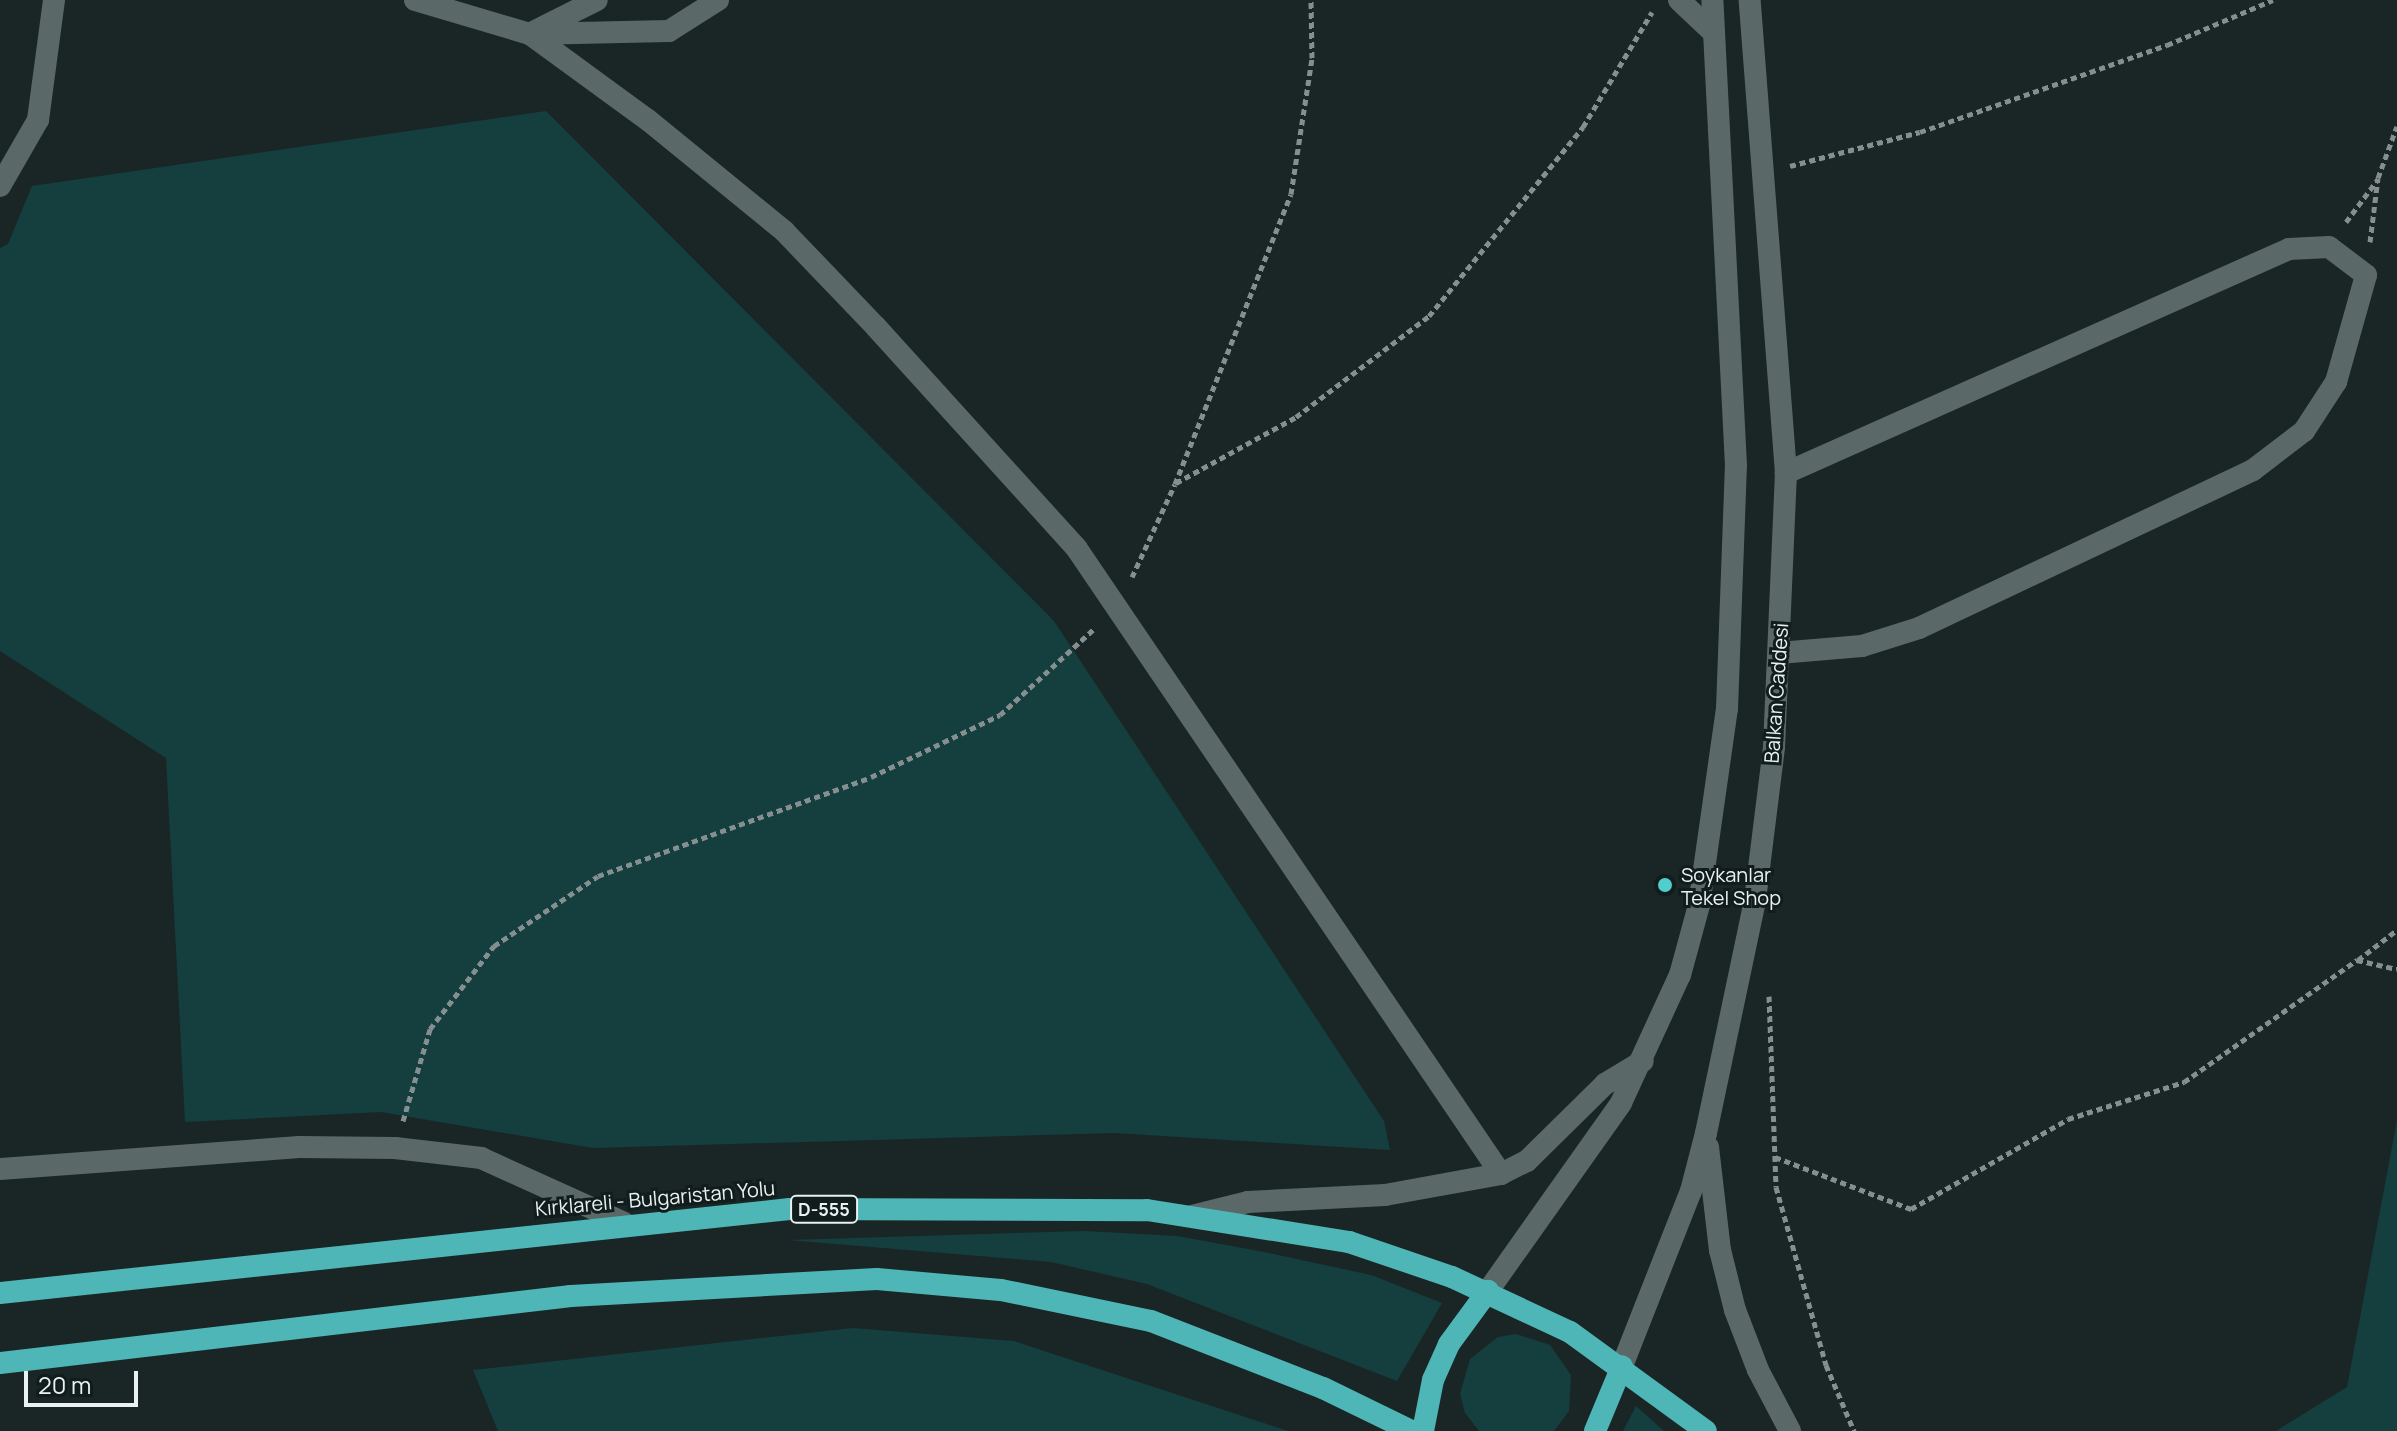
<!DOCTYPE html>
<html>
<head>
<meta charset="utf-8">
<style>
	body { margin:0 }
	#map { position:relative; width:2397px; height:1431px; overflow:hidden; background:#1a2626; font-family:Manrope,sans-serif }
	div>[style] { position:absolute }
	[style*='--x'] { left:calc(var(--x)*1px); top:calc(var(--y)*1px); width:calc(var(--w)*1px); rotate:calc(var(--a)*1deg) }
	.green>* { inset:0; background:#153e3f }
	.path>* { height:5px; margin-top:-2.5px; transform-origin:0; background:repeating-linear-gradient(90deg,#858f8f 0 6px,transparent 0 10px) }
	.minor>* { height:22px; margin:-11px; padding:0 11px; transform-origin:11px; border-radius:11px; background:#5b6868 }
	.tertiary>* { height:22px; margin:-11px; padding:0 11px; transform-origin:11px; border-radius:11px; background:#5b6868 }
	.secondary>* { height:22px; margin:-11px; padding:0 11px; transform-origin:11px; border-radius:11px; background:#5b6868 }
	.trunk>* { height:22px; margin:-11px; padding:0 11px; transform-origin:11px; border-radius:11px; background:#4eb6b7 }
	.dots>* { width:22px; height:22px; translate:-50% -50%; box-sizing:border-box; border:4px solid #111c1c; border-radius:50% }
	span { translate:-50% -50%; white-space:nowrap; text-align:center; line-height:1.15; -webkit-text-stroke:6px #111c1c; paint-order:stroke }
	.shield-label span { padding:2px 6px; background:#111c1c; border:2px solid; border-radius:6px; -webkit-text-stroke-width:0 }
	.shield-label { font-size:18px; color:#e9f1f1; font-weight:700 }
	.street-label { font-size:20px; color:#e9f1f1 }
	.poi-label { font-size:20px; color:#e9f1f1 }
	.left { translate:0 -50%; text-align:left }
	.scale { position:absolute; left:24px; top:1371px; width:114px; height:36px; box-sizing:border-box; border:4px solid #e9f1f1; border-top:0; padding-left:10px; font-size:24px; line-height:28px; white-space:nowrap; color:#e9f1f1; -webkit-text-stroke:6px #111c1c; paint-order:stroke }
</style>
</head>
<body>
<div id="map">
	<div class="green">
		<i style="clip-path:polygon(546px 111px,1054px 621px,1384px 1121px,1390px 1150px,1115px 1133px,593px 1148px,381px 1112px,185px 1122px,166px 758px,0 651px,0 248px,8px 244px,32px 186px)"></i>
		<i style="clip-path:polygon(2397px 1120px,2397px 1431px,2276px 1431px,2347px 1387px)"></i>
		<i style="clip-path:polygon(1084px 1231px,1177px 1236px,1259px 1251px,1371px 1275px,1442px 1303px,1397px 1381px,1147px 1284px,1051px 1262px,788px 1240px)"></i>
		<i style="clip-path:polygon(853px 1328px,1014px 1341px,1288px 1431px,498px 1431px,473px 1370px)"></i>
		<i style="clip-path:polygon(1516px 1334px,1550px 1345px,1571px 1375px,1569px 1411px,1554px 1431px,1479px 1431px,1465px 1413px,1460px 1394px,1470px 1359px,1498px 1337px)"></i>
		<i style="clip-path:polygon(1636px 1406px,1664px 1431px,1623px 1431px)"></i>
	</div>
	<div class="path">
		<i style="--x:1790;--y:166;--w:134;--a:-14.7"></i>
		<i style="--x:1920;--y:132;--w:262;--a:-19.4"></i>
		<i style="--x:2167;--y:45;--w:115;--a:-23"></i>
		<i style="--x:2346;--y:222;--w:54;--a:-53.3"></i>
		<i style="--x:2370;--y:242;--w:64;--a:-82.9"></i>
		<i style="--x:2378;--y:178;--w:55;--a:-69.9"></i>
		<i style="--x:1176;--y:483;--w:137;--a:-28.8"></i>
		<i style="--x:1296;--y:417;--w:167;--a:-37.2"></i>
		<i style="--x:1429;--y:316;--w:244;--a:-50.8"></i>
		<i style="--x:1583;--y:127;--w:134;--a:-59"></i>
		<i style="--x:1132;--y:577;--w:102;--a:-65.2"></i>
		<i style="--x:1175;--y:484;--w:312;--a:-68.2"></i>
		<i style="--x:1291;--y:194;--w:138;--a:-81.2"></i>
		<i style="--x:1312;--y:58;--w:58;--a:-91"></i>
		<i style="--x:2358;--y:960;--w:49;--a:-37.6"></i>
		<i style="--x:1769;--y:996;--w:191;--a:87.9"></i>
		<i style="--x:1776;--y:1187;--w:185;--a:74.3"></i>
		<i style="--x:1826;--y:1365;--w:72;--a:67"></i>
		<i style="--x:403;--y:1121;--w:96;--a:-73.6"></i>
		<i style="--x:430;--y:1029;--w:105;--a:-52.4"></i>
		<i style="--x:494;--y:946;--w:125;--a:-33.9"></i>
		<i style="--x:598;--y:876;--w:290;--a:-19.9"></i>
		<i style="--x:871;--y:777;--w:143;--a:-25.7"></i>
		<i style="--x:1000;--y:715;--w:130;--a:-42.5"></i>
		<i style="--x:1775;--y:1157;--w:146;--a:20.9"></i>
		<i style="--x:1911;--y:1209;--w:181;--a:-29.8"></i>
		<i style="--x:2068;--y:1119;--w:122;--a:-17.7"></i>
		<i style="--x:2184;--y:1082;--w:212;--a:-35.2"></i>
		<i style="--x:2357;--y:960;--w:41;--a:12.7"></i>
	</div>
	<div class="minor">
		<i style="--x:415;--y:0;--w:120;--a:16.5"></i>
		<i style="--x:530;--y:34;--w:146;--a:36.1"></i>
		<i style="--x:648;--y:120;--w:176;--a:39.2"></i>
		<i style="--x:784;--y:231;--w:133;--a:46.2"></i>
		<i style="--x:876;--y:327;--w:299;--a:47.8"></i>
		<i style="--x:1077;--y:549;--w:755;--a:55.85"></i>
		<i style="--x:1679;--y:0;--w:48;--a:43.3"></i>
		<i style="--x:535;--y:31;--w:69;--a:-26.6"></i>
		<i style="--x:530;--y:34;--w:139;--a:-1.2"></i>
		<i style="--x:669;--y:31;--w:58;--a:-32.3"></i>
		<i style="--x:0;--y:186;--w:76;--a:-60.1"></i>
		<i style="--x:38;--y:120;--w:121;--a:-82.4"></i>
		<i style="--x:1779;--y:653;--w:83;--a:-4.8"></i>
		<i style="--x:1862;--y:646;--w:60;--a:-17.5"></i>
		<i style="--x:1919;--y:628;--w:369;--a:-25.3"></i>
		<i style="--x:2253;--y:470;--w:64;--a:-37.4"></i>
		<i style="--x:2304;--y:431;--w:59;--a:-56.9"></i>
		<i style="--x:2336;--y:382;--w:111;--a:-74.3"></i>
		<i style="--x:2366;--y:275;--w:46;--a:-142.9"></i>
		<i style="--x:2329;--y:247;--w:40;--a:177.1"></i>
		<i style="--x:2289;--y:249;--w:551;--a:156"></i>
	</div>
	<div class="tertiary">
		<i style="--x:0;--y:1169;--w:300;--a:-4.2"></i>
		<i style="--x:299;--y:1147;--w:96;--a:0.6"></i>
		<i style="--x:395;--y:1148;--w:87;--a:6.6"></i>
		<i style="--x:481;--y:1158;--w:157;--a:24.4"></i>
	</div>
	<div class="secondary">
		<i style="--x:1708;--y:1147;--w:104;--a:83.4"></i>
		<i style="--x:1720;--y:1250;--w:62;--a:76"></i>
		<i style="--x:1735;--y:1310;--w:64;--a:69"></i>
		<i style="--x:1758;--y:1370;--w:69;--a:62.3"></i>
		<i style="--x:1192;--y:1216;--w:58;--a:-14"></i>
		<i style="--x:1248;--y:1202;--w:137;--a:-2.9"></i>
		<i style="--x:1385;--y:1195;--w:118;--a:-10.3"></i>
		<i style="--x:1501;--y:1174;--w:29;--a:-27"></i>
		<i style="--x:1527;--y:1161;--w:110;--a:-44.6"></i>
		<i style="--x:1605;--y:1084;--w:44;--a:-31.2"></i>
		<i style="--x:1488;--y:1291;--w:230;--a:-54.7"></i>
		<i style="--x:1621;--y:1103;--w:141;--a:-65.3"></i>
		<i style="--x:1680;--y:975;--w:73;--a:-74.8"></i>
		<i style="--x:1699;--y:905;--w:198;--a:-81.9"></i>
		<i style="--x:1727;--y:709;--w:243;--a:-87.9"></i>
		<i style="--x:1736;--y:466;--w:467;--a:-92.9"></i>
		<i style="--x:1622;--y:1366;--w:188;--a:-68.5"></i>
		<i style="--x:1691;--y:1191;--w:60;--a:-75.5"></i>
		<i style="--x:1706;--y:1133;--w:238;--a:-78.1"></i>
		<i style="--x:1755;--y:900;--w:154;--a:-82.9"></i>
		<i style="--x:1774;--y:747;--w:274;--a:-87.5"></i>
		<i style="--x:1786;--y:473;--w:474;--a:-94.4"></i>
	</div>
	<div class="trunk">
		<i style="--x:0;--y:1293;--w:794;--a:-6.07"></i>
		<i style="--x:790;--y:1209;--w:357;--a:0.2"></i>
		<i style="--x:1147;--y:1210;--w:205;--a:9"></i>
		<i style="--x:1349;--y:1242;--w:109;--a:18.8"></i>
		<i style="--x:1452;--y:1277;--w:130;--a:25"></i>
		<i style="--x:1570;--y:1332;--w:168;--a:36.1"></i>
		<i style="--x:0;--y:1363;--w:575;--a:-6.69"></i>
		<i style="--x:571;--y:1296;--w:306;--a:-3.2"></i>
		<i style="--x:877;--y:1279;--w:124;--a:5.1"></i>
		<i style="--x:1001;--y:1290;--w:153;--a:11.7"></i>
		<i style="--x:1151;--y:1321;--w:185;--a:21.3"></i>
		<i style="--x:1323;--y:1388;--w:98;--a:26"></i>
		<i style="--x:1423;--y:1431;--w:52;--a:-78.9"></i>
		<i style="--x:1433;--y:1380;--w:39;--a:-66"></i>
		<i style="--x:1449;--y:1344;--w:66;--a:-53.7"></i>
		<i style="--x:1595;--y:1431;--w:70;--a:-67.4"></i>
	</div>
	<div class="dots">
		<i style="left:1665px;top:885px;background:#52cdce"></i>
	</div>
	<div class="shield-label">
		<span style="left:824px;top:1209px">D-555</span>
	</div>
	<div class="street-label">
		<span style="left:1776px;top:693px;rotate:-86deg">Balkan Caddesi</span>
		<span style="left:655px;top:1198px;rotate:-5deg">Kırklareli - Bulgaristan Yolu</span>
	</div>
	<div class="poi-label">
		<span class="left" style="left:1681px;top:886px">Soykanlar<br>Tekel Shop</span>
	</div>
	<div class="scale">20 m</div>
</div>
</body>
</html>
